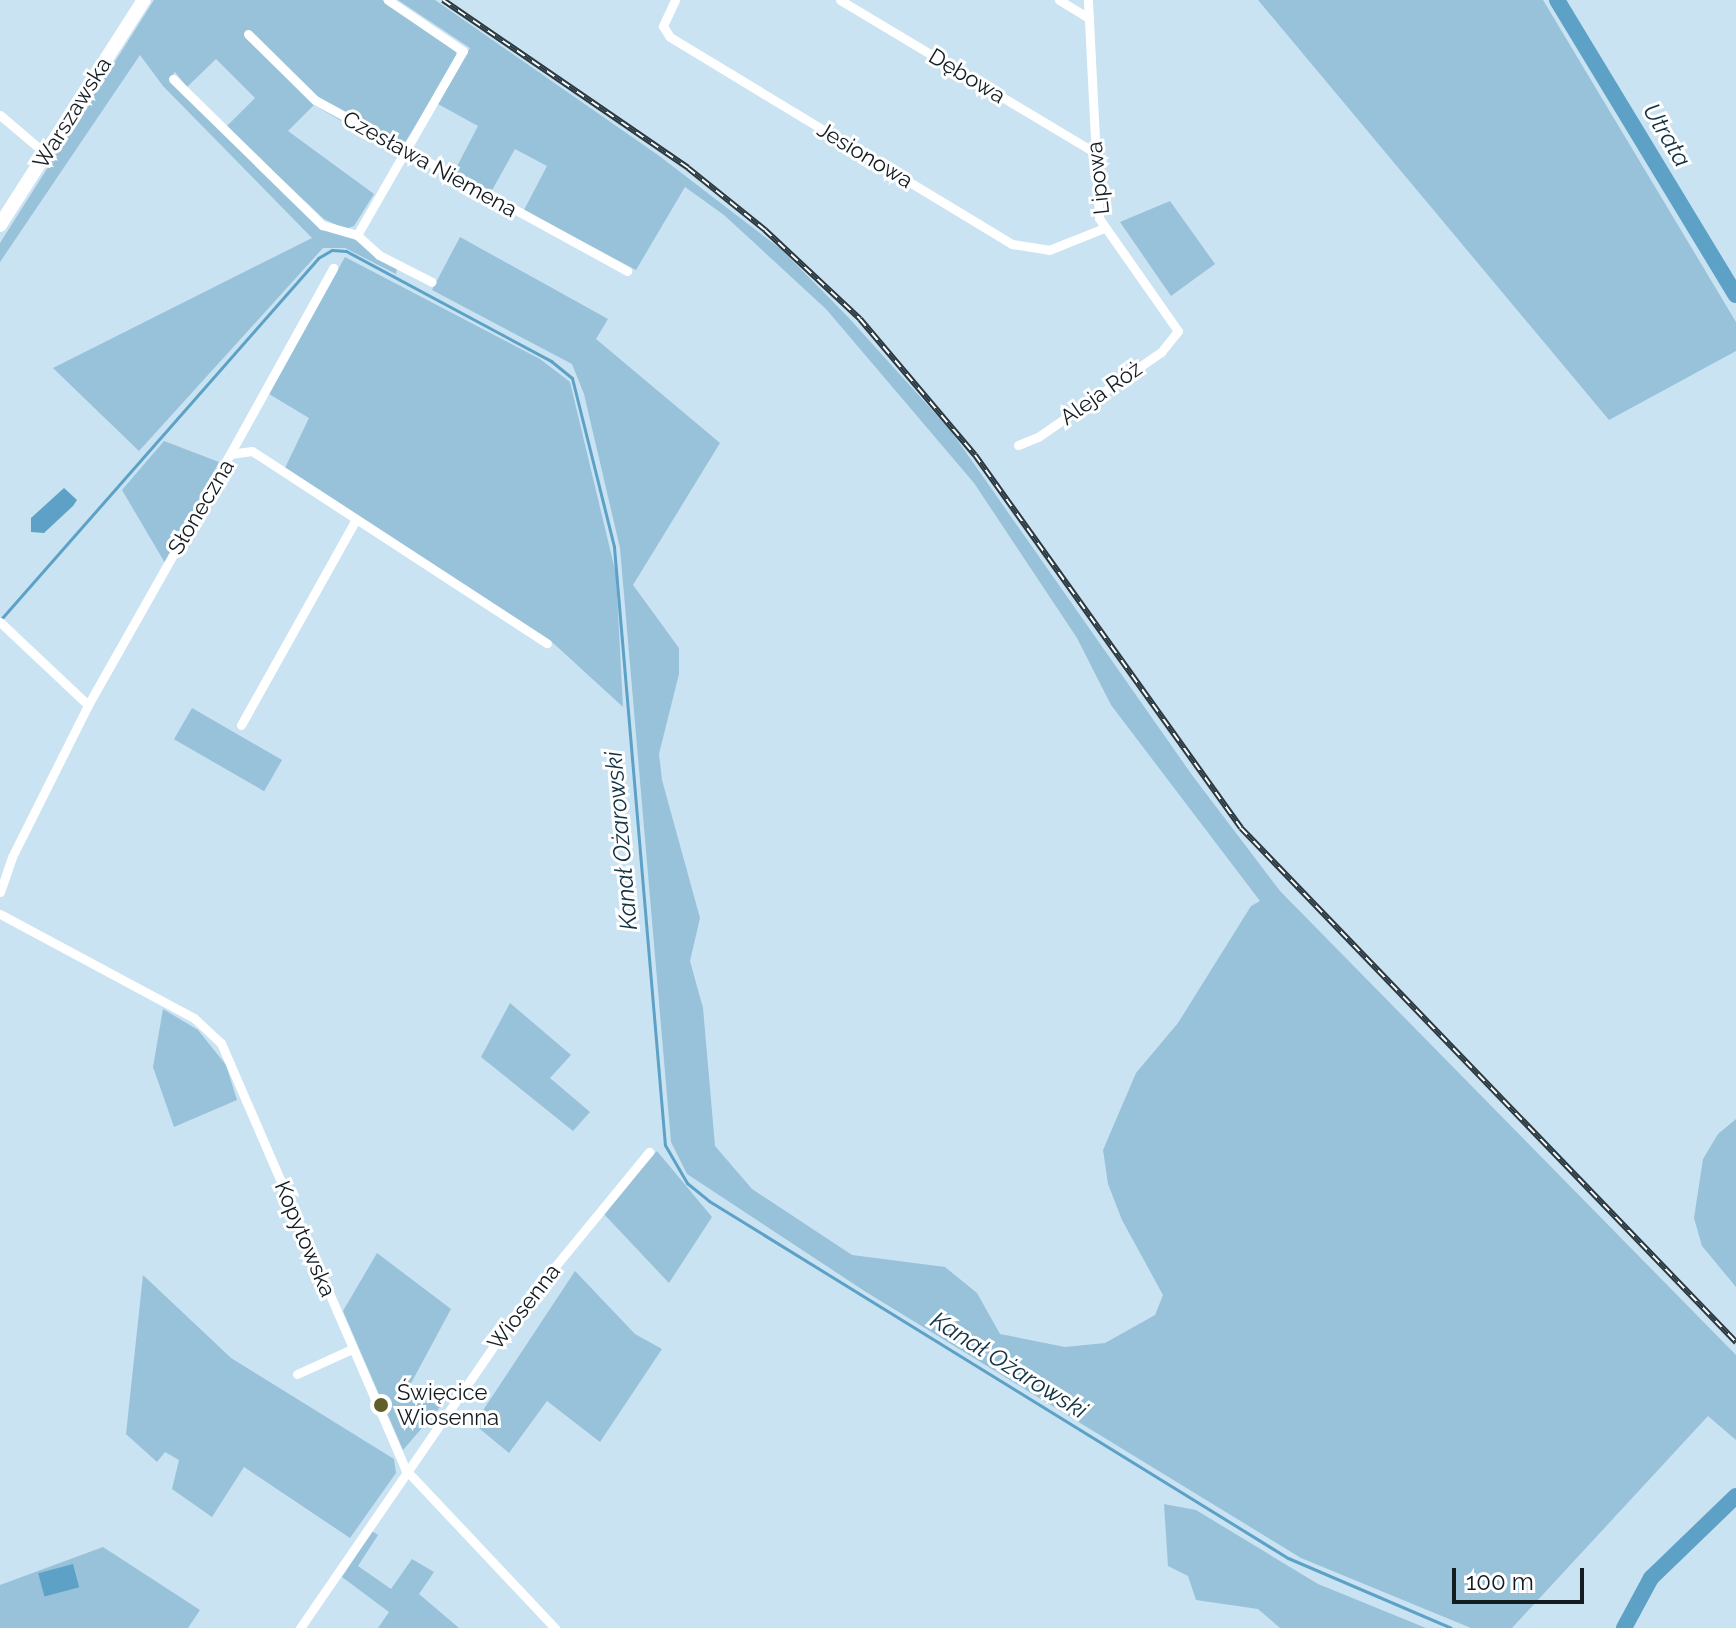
<!DOCTYPE html>
<html>
<head>
<meta charset="utf-8">
<style>
	body { margin:0 }
	#map { position:relative; width:1736px; height:1628px; overflow:hidden; background:#c9e3f2; font-family:Raleway,sans-serif }
	div>[style] { position:absolute }
	[style*='--x'] { left:calc(var(--x)*1px); top:calc(var(--y)*1px); width:calc(var(--w)*1px); rotate:calc(var(--a)*1deg) }
	.green>* { inset:0; background:#98c2da; transform-origin:0 0 }
	.water>* { inset:0; background:#5da1c6; transform-origin:0 0 }
	.stream>* { height:3px; margin:-1.5px; padding:0 1.5px; transform-origin:1.5px; border-radius:1.5px; background:#5da1c6 }
	.river>* { height:16px; margin:-8px; padding:0 8px; transform-origin:8px; border-radius:8px; background:#5da1c6 }
	.street>* { height:9px; margin:-4.5px; padding:0 4.5px; transform-origin:4.5px; border-radius:4.5px; background:#fff }
	.secondary>* { height:14px; margin:-7px; padding:0 7px; transform-origin:7px; border-radius:7px; background:#fff }
	.rail>* { height:6px; margin-top:-3px; transform-origin:0; background:repeating-linear-gradient(90deg,#fff 0 9px,#2c383f 0 18px); box-sizing:border-box; border-block:2px solid #2c383f }
	.dots>* { width:22px; height:22px; translate:-50% -50%; box-sizing:border-box; border:4px solid #fff; border-radius:50% }
	span { translate:-50% -50%; white-space:nowrap; text-align:center; line-height:1.15; -webkit-text-stroke:6px #fff; paint-order:stroke }
	.street-label { font-size:22px; color:#121c21 }
	.poi-label { font-size:22px; color:#121c21 }
	.left { translate:0 -50%; text-align:left }
	.water-label { font-size:24px; color:#123242; font-style:italic }
	.scale { position:absolute; left:1452px; top:1568px; width:132px; height:36px; box-sizing:border-box; border:4px solid #121c21; border-top:0; padding-left:10px; font-size:24px; line-height:28px; white-space:nowrap; color:#121c21; -webkit-text-stroke:6px #fff; paint-order:stroke }
</style>
</head>
<body>
<div id="map">
	<div class="green">
		<i style="clip-path:polygon(154px 0,382px 0,456px 52px,457px 58px,398px 154px,314px 105px,288px 131px,374px 194px,354px 226px,345px 229px,324px 219px,226px 127px,255px 98px,216px 59px,187px 87px,175px 72px,170px 78px,323px 228px,353px 238px,397px 268px,396px 274px,345px 248px,323px 248px,139px 451px,53px 368px,312px 238px,163px 86px,140px 55px,0 262px,0 243px)"></i>
		<i style="clip-path:polygon(398px 0,435px 0,658px 155px,782px 250px,848px 317px,951px 431px,1192px 775px,1280px 891px,1736px 1355px,1736px 1440px,1708px 1416px,1512px 1628px,1471px 1628px,1301px 1558px,866px 1292px,687px 1174px,671px 1142px,620px 548px,584px 394px,572px 364px,432px 290px,460px 237px,608px 319px,596px 339px,720px 443px,633px 585px,679px 648px,679px 674px,659px 754px,662px 780px,700px 918px,690px 961px,703px 1008px,715px 1146px,752px 1189px,852px 1255px,945px 1267px,977px 1293px,1000px 1334px,1065px 1347px,1105px 1343px,1155px 1315px,1163px 1295px,1122px 1220px,1108px 1184px,1103px 1150px,1136px 1073px,1178px 1023px,1251px 906px,1260px 901px,1111px 705px,1077px 638px,974px 483px,826px 309px,724px 215px,685px 187px,636px 270px,524px 210px,547px 166px,515px 149px,491px 192px,454px 172px,478px 126px,438px 104px,470px 48px)"></i>
		<i style="clip-path:polygon(1258px 0,1543px 0,1736px 322px,1736px 351px,1609px 420px)"></i>
		<i style="clip-path:polygon(1170px 201px,1215px 264px,1171px 296px,1120px 222px)"></i>
		<i style="clip-path:polygon(345px 257px,540px 359px,570px 382px,616px 574px,623px 707px,552px 642px,285px 468px,309px 418px,269px 394px)"></i>
		<i style="clip-path:polygon(164px 441px,219px 462px,165px 563px,122px 490px)"></i>
		<i style="left:192px;top:708px;width:104px;height:36px;rotate:30deg"></i>
		<i style="clip-path:polygon(510px 1003px,571px 1055px,550px 1078px,590px 1112px,573px 1131px,481px 1057px)"></i>
		<i style="clip-path:polygon(163px 1009px,198px 1030px,226px 1065px,237px 1100px,174px 1127px,153px 1067px)"></i>
		<i style="clip-path:polygon(1736px 1119px,1736px 1287px,1702px 1246px,1694px 1218px,1703px 1159px,1718px 1134px)"></i>
		<i style="clip-path:polygon(657px 1151px,712px 1217px,669px 1283px,602px 1212px)"></i>
		<i style="clip-path:polygon(377px 1253px,451px 1309px,409px 1387px,440px 1407px,403px 1450px,343px 1311px)"></i>
		<i style="clip-path:polygon(575px 1271px,635px 1334px,662px 1349px,600px 1442px,547px 1401px,509px 1453px,474px 1424px)"></i>
		<i style="clip-path:polygon(143px 1275px,231px 1358px,394px 1459px,396px 1473px,350px 1538px,244px 1467px,212px 1517px,172px 1489px,179px 1460px,165px 1452px,157px 1462px,126px 1434px)"></i>
		<i style="clip-path:polygon(1164px 1504px,1196px 1510px,1318px 1584px,1426px 1628px,1280px 1628px,1258px 1609px,1196px 1600px,1188px 1576px,1168px 1566px)"></i>
		<i style="clip-path:polygon(372px 1531px,378px 1535px,358px 1566px,391px 1589px,412px 1559px,434px 1572px,419px 1594px,459px 1628px,378px 1628px,389px 1612px,342px 1577px)"></i>
		<i style="clip-path:polygon(103px 1547px,200px 1610px,188px 1628px,0 1628px,0 1585px)"></i>
	</div>
	<div class="water">
		<i style="clip-path:polygon(64px 488px,77px 500px,73px 506px,44px 533px,31px 532px,31px 518px)"></i>
		<i style="left:73px;top:1564px;width:24px;height:36px;rotate:75deg"></i>
	</div>
	<div class="stream">
		<i style="--x:2;--y:618;--w:479;--a:-48.7"></i>
		<i style="--x:318;--y:258;--w:16;--a:-30"></i>
		<i style="--x:332;--y:250;--w:14;--a:4"></i>
		<i style="--x:346;--y:251;--w:233;--a:28.2"></i>
		<i style="--x:551;--y:361;--w:27;--a:39"></i>
		<i style="--x:572;--y:378;--w:174;--a:76"></i>
		<i style="--x:614;--y:547;--w:600;--a:85.13"></i>
		<i style="--x:665;--y:1145;--w:44;--a:59.9"></i>
		<i style="--x:687;--y:1183;--w:28;--a:39"></i>
		<i style="--x:709;--y:1201;--w:680;--a:31.66"></i>
		<i style="--x:1288;--y:1558;--w:177;--a:23.2"></i>
	</div>
	<div class="river">
		<i style="--x:1557;--y:0;--w:345;--a:58.8"></i>
		<i style="--x:1624;--y:1628;--w:57;--a:-61.6"></i>
		<i style="--x:1651;--y:1578;--w:118;--a:-44"></i>
	</div>
	<div class="street">
		<i style="--x:675;--y:0;--w:29;--a:115"></i>
		<i style="--x:663;--y:26;--w:13;--a:58"></i>
		<i style="--x:670;--y:37;--w:400;--a:31.2"></i>
		<i style="--x:1012;--y:244;--w:37;--a:9"></i>
		<i style="--x:1049;--y:250;--w:59;--a:-21.8"></i>
		<i style="--x:840;--y:0;--w:296;--a:30.9"></i>
		<i style="--x:1059;--y:0;--w:35;--a:31"></i>
		<i style="--x:248;--y:34;--w:94;--a:44.6"></i>
		<i style="--x:315;--y:100;--w:356;--a:28.7"></i>
		<i style="--x:173;--y:79;--w:209;--a:44.4"></i>
		<i style="--x:322;--y:225;--w:36;--a:16"></i>
		<i style="--x:357;--y:235;--w:30;--a:42"></i>
		<i style="--x:379;--y:255;--w:59;--a:27"></i>
		<i style="--x:0;--y:115;--w:60;--a:40.3"></i>
		<i style="--x:357;--y:235;--w:212;--a:-60.1"></i>
		<i style="--x:463;--y:51;--w:91;--a:-145.8"></i>
		<i style="--x:1018;--y:445;--w:22;--a:-22"></i>
		<i style="--x:1038;--y:437;--w:150;--a:-34.6"></i>
		<i style="--x:1161;--y:352;--w:27;--a:-51"></i>
		<i style="--x:1178;--y:331;--w:138;--a:-125"></i>
		<i style="--x:1099;--y:218;--w:218;--a:-92.9"></i>
		<i style="--x:230;--y:454;--w:213;--a:-61"></i>
		<i style="--x:0;--y:622;--w:121;--a:43.3"></i>
		<i style="--x:241;--y:725;--w:236;--a:-60.8"></i>
		<i style="--x:0;--y:892;--w:37;--a:-71"></i>
		<i style="--x:12;--y:857;--w:170;--a:-63.4"></i>
		<i style="--x:88;--y:705;--w:288;--a:-60.5"></i>
		<i style="--x:230;--y:454;--w:22;--a:-8"></i>
		<i style="--x:252;--y:451;--w:352;--a:33.1"></i>
		<i style="--x:0;--y:914;--w:220;--a:28.2"></i>
		<i style="--x:194;--y:1018;--w:37;--a:43"></i>
		<i style="--x:221;--y:1043;--w:464;--a:66.6"></i>
		<i style="--x:405;--y:1469;--w:219;--a:46.7"></i>
		<i style="--x:297;--y:1374;--w:60;--a:-24.4"></i>
		<i style="--x:300;--y:1628;--w:381;--a:-55.5"></i>
		<i style="--x:516;--y:1314;--w:210;--a:-50.6"></i>
	</div>
	<div class="secondary">
		<i style="--x:0;--y:225;--w:267;--a:-57.4"></i>
	</div>
	<div class="rail">
		<i style="--x:443;--y:0;--w:297;--a:34.4"></i>
		<i style="--x:688;--y:168;--w:99;--a:38.8"></i>
		<i style="--x:765;--y:230;--w:130;--a:43.1"></i>
		<i style="--x:860;--y:319;--w:178;--a:49.8"></i>
		<i style="--x:975;--y:455;--w:458;--a:54.5"></i>
		<i style="--x:1241;--y:828;--w:714;--a:46.08"></i>
	</div>
	<div class="dots">
		<i style="left:381px;top:1405px;background:#605e2a"></i>
	</div>
	<div class="street-label">
		<span style="left:967px;top:76px;rotate:31deg">Dębowa</span>
		<span style="left:72px;top:113px;rotate:-58deg">Warszawska</span>
		<span style="left:865px;top:155px;rotate:31deg">Jesionowa</span>
		<span style="left:430px;top:164px;rotate:29deg">Czesława Niemena</span>
		<span style="left:1098px;top:178px;rotate:-96deg">Lipowa</span>
		<span style="left:1101px;top:393px;rotate:-35deg">Aleja Róż</span>
		<span style="left:201px;top:507px;rotate:-59deg">Słoneczna</span>
		<span style="left:305px;top:1239px;rotate:67deg">Kopytowska</span>
		<span style="left:524px;top:1307px;rotate:-52deg">Wiosenna</span>
	</div>
	<div class="poi-label">
		<span class="left" style="left:397px;top:1405px">Święcice<br>Wiosenna</span>
	</div>
	<div class="water-label">
		<span style="left:1667px;top:135px;rotate:59deg">Utrata</span>
		<span style="left:621px;top:841px;rotate:-95deg">Kanał Ożarowski</span>
		<span style="left:1009px;top:1365px;rotate:32deg">Kanał Ożarowski</span>
	</div>
	<div class="scale">100 m</div>
</div>
</body>
</html>
